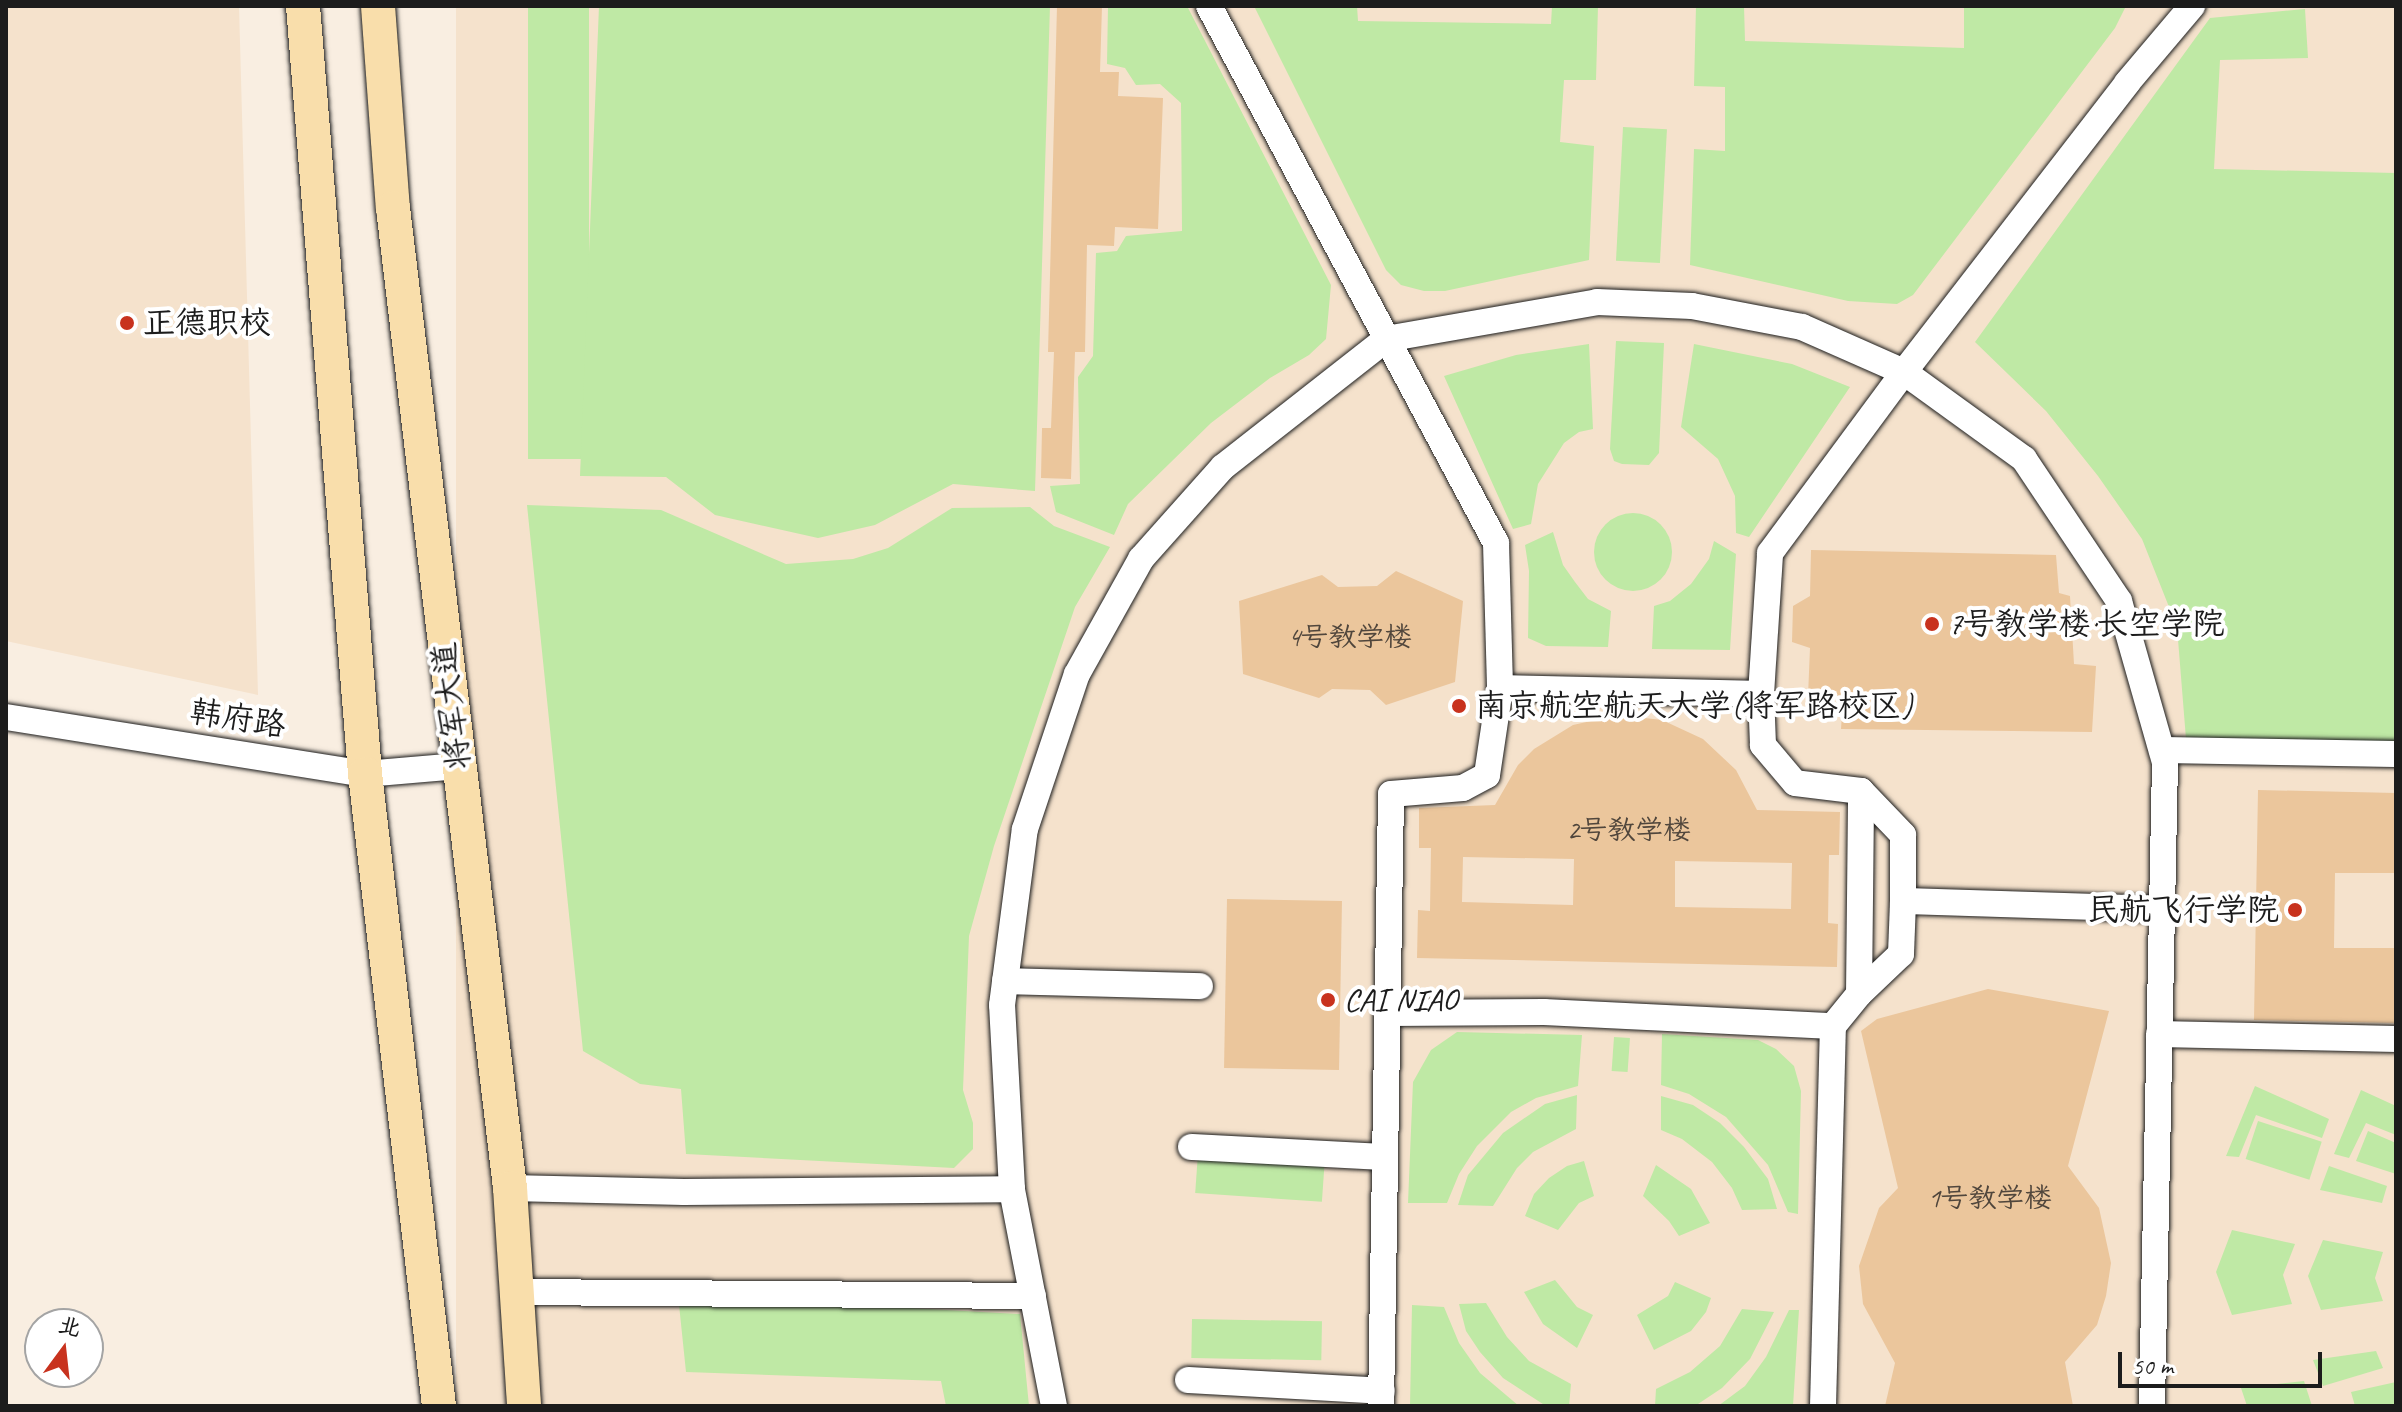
<!DOCTYPE html>
<html>
<head>
<meta charset="utf-8">
<style>
	body { margin:0 }
	#map { position:relative; width:2402px; height:1412px; overflow:hidden; background:#f9eee1; font-family:Caveat,"LXGW WenKai TC",sans-serif }
	div>[style] { position:absolute }
	[style*='--x'] { left:calc(var(--x)*1px); top:calc(var(--y)*1px); width:calc(var(--w)*1px); rotate:calc(var(--a)*1deg) }
	.built>* { inset:0; background:#f5e2cc; transform-origin:0 0 }
	.green>* { inset:0; background:#bfe9a5; transform-origin:0 0 }
	.round { border-radius:50% }
	.building>* { inset:0; background:#ebc69c; transform-origin:0 0 }
	.roads { filter:drop-shadow(0 0 2px #1c1c1c) drop-shadow(0 0 2px #1c1c1c) }
	.minor>* { height:26px; margin:-13px; padding:0 13px; transform-origin:13px; border-radius:13px; background:#fff }
	.major>* { height:34px; margin:-17px; padding:0 17px; transform-origin:17px; border-radius:17px; background:#f9deab }
	.dots>* { width:22px; height:22px; translate:-50% -50%; box-sizing:border-box; border:4px solid #fff; border-radius:50% }
	span { translate:-50% -50%; white-space:nowrap; text-align:center; line-height:1.15; -webkit-text-stroke:8px #fff; paint-order:stroke }
	.number-label { font-size:28px; color:#50463c }
	.number-label span { -webkit-text-stroke-width:0 }
	.poi-label { font-size:32px; color:#1c1c1c }
	.left { translate:0 -50%; text-align:left }
	.right { translate:-100% -50%; text-align:right }
	.street-label { font-size:32px; color:#1c1c1c }
	.frame { position:absolute; inset:0; border:8px solid #1c1c1c; pointer-events:none }
	.north { position:absolute; left:24px; top:1308px; width:80px; height:80px; box-sizing:border-box; background:#fff; border:2px solid #a4a4a4; border-radius:50%; rotate:15deg; font-size:22px; font-weight:700; line-height:32px; text-align:center; color:#1c1c1c }
	.north::after { content:''; display:block; margin:auto; width:28px; height:36px; background:#c8321e; clip-path:polygon(50% 0,100% 100%,50% 72%,0 100%) }
	.scale { position:absolute; left:2118px; top:1352px; width:204px; height:36px; box-sizing:border-box; border:4px solid #1c1c1c; border-top:0; padding-left:10px; font-size:24px; line-height:28px; white-space:nowrap; color:#1c1c1c; -webkit-text-stroke:6px #fff; paint-order:stroke }
</style>
</head>
<body>
<div id="map">
	<div class="built">
		<i style="clip-path:polygon(6px 6px,239px 6px,258px 695px,6px 641px)"></i>
		<i style="left:456px;top:6px;width:1940px;height:1406px"></i>
	</div>
	<div class="green">
		<i style="left:528px;top:6px;width:61px;height:453px"></i>
		<i style="clip-path:polygon(599px 6px,1050px 6px,1035px 491px,953px 484px,875px 525px,818px 538px,715px 515px,666px 477px,580px 476px)"></i>
		<i style="clip-path:polygon(1108px 6px,1187px 6px,1331px 285px,1326px 339px,1309px 355px,1270px 378px,1211px 423px,1128px 504px,1114px 535px,1056px 512px,1050px 486px,1080px 484px,1078px 377px,1093px 356px,1096px 253px,1117px 251px,1126px 236px,1182px 231px,1181px 103px,1160px 84px,1136px 85px,1125px 68px,1107px 64px)"></i>
		<i style="clip-path:polygon(1254px 6px,1357px 6px,1358px 21px,1551px 24px,1552px 6px,1598px 6px,1596px 80px,1564px 80px,1560px 142px,1594px 146px,1589px 260px,1445px 291px,1424px 291px,1401px 285px,1386px 270px)"></i>
		<i style="clip-path:polygon(1696px 6px,1744px 6px,1745px 41px,1964px 48px,1964px 6px,2126px 6px,2115px 28px,1913px 295px,1897px 304px,1848px 301px,1690px 265px,1694px 149px,1725px 151px,1725px 87px,1694px 86px)"></i>
		<i style="clip-path:polygon(2305px 9px,2308px 58px,2220px 60px,2214px 169px,2396px 173px,2396px 743px,2186px 739px,2177px 627px,2142px 539px,2098px 476px,2046px 411px,1975px 342px,2210px 18px)"></i>
		<i style="left:1623px;top:127px;width:44px;height:134px;rotate:3deg"></i>
		<i style="clip-path:polygon(1616px 341px,1664px 343px,1659px 453px,1649px 465px,1622px 464px,1614px 461px,1610px 449px)"></i>
		<i style="clip-path:polygon(1589px 344px,1593px 429px,1579px 432px,1564px 443px,1538px 484px,1531px 524px,1513px 529px,1444px 376px,1516px 355px)"></i>
		<i style="clip-path:polygon(1694px 344px,1792px 364px,1850px 387px,1749px 537px,1736px 533px,1735px 496px,1718px 459px,1681px 427px)"></i>
		<i style="clip-path:polygon(527px 505px,661px 510px,786px 564px,853px 559px,888px 548px,952px 508px,1030px 507px,1054px 526px,1110px 547px,1075px 607px,994px 846px,969px 936px,963px 1090px,973px 1123px,973px 1149px,954px 1168px,686px 1154px,681px 1089px,640px 1084px,583px 1051px)"></i>
		<i class="round" style="left:1594px;top:513px;width:78px;height:78px"></i>
		<i style="clip-path:polygon(1553px 532px,1563px 565px,1575px 582px,1588px 599px,1611px 611px,1608px 647px,1546px 646px,1528px 638px,1529px 571px,1525px 545px)"></i>
		<i style="clip-path:polygon(1714px 541px,1736px 554px,1730px 650px,1652px 649px,1654px 606px,1670px 601px,1691px 584px,1709px 559px)"></i>
		<i style="clip-path:polygon(1457px 1032px,1582px 1035px,1578px 1086px,1536px 1098px,1511px 1112px,1477px 1146px,1459px 1174px,1447px 1203px,1408px 1203px,1413px 1082px,1431px 1050px)"></i>
		<i style="clip-path:polygon(1662px 1034px,1758px 1040px,1776px 1049px,1794px 1066px,1801px 1091px,1798px 1214px,1788px 1212px,1768px 1165px,1726px 1117px,1689px 1094px,1661px 1085px)"></i>
		<i style="left:1614px;top:1037px;width:16px;height:34px;rotate:4deg"></i>
		<i style="clip-path:polygon(2255px 1086px,2329px 1119px,2322px 1138px,2256px 1115px,2239px 1157px,2226px 1156px)"></i>
		<i style="clip-path:polygon(2361px 1090px,2396px 1106px,2396px 1135px,2366px 1123px,2349px 1158px,2334px 1154px)"></i>
		<i style="clip-path:polygon(1577px 1095px,1576px 1129px,1533px 1152px,1517px 1168px,1493px 1206px,1458px 1205px,1468px 1175px,1503px 1133px,1545px 1104px)"></i>
		<i style="clip-path:polygon(1661px 1096px,1693px 1105px,1720px 1123px,1744px 1147px,1768px 1179px,1777px 1209px,1742px 1210px,1732px 1188px,1712px 1162px,1682px 1139px,1661px 1130px)"></i>
		<i style="left:2258px;top:1121px;width:67px;height:40px;rotate:18deg"></i>
		<i style="clip-path:polygon(2368px 1131px,2396px 1143px,2396px 1174px,2356px 1161px)"></i>
		<i style="left:1198px;top:1153px;width:127px;height:40px;rotate:4deg"></i>
		<i style="clip-path:polygon(1584px 1161px,1594px 1196px,1579px 1203px,1558px 1230px,1525px 1216px,1534px 1194px,1549px 1178px,1567px 1166px)"></i>
		<i style="clip-path:polygon(1656px 1165px,1691px 1189px,1710px 1223px,1679px 1236px,1669px 1221px,1643px 1196px)"></i>
		<i style="clip-path:polygon(2329px 1166px,2387px 1186px,2382px 1203px,2320px 1190px)"></i>
		<i style="clip-path:polygon(2232px 1230px,2295px 1244px,2283px 1275px,2292px 1304px,2232px 1315px,2216px 1272px)"></i>
		<i style="clip-path:polygon(2323px 1240px,2383px 1252px,2375px 1278px,2383px 1301px,2321px 1310px,2308px 1276px)"></i>
		<i style="clip-path:polygon(1555px 1280px,1577px 1307px,1593px 1315px,1577px 1348px,1543px 1324px,1524px 1292px)"></i>
		<i style="clip-path:polygon(1675px 1282px,1711px 1298px,1706px 1312px,1691px 1331px,1654px 1350px,1637px 1315px,1668px 1296px)"></i>
		<i style="clip-path:polygon(678px 1295px,1020px 1314px,1029px 1406px,946px 1406px,941px 1381px,686px 1372px)"></i>
		<i style="clip-path:polygon(1486px 1303px,1507px 1337px,1529px 1361px,1571px 1384px,1569px 1406px,1546px 1406px,1503px 1378px,1480px 1352px,1466px 1331px,1459px 1304px)"></i>
		<i style="clip-path:polygon(1412px 1305px,1444px 1307px,1459px 1343px,1480px 1373px,1519px 1406px,1410px 1406px)"></i>
		<i style="clip-path:polygon(1742px 1309px,1774px 1312px,1750px 1359px,1722px 1388px,1695px 1406px,1655px 1406px,1656px 1389px,1690px 1372px,1720px 1346px)"></i>
		<i style="clip-path:polygon(1789px 1310px,1799px 1310px,1793px 1406px,1718px 1406px,1745px 1386px,1766px 1357px)"></i>
		<i style="left:1192px;top:1319px;width:130px;height:39px;rotate:1deg"></i>
		<i style="clip-path:polygon(2376px 1351px,2383px 1368px,2323px 1386px,2313px 1360px)"></i>
		<i style="clip-path:polygon(2304px 1381px,2312px 1406px,2247px 1406px,2241px 1388px)"></i>
		<i style="clip-path:polygon(2396px 1382px,2396px 1406px,2355px 1406px,2351px 1392px)"></i>
	</div>
	<div class="building">
		<i style="clip-path:polygon(1057px 6px,1102px 6px,1100px 72px,1119px 72px,1118px 96px,1163px 98px,1158px 229px,1115px 227px,1114px 246px,1087px 245px,1085px 352px,1075px 352px,1071px 479px,1041px 478px,1042px 428px,1051px 428px,1054px 352px,1048px 352px)"></i>
		<i style="clip-path:polygon(1811px 550px,2056px 555px,2059px 593px,2070px 596px,2074px 664px,2096px 666px,2092px 732px,1841px 729px,1843px 699px,1808px 696px,1810px 648px,1792px 642px,1793px 606px,1810px 596px)"></i>
		<i style="clip-path:polygon(1396px 571px,1463px 601px,1455px 682px,1386px 705px,1370px 690px,1332px 689px,1319px 698px,1243px 674px,1239px 601px,1322px 575px,1338px 587px,1377px 586px)"></i>
		<i style="clip-path:polygon(evenodd,1618px 715px,1662px 720px,1703px 739px,1736px 770px,1757px 810px,1840px 812px,1839px 855px,1829px 855px,1828px 923px,1838px 924px,1837px 967px,1417px 958px,1418px 910px,1430px 911px,1431px 848px,1419px 848px,1419px 808px,1495px 805px,1518px 765px,1534px 749px,1573px 725px,1618px 715px,1463px 857px,1574px 859px,1573px 905px,1462px 902px,1463px 857px,1618px 715px,1675px 861px,1792px 863px,1791px 909px,1675px 907px,1675px 861px)"></i>
		<i style="clip-path:polygon(2258px 790px,2396px 793px,2396px 873px,2335px 873px,2334px 948px,2396px 948px,2396px 1023px,2254px 1020px)"></i>
		<i style="left:1227px;top:899px;width:115px;height:169px;rotate:1deg"></i>
		<i style="clip-path:polygon(1988px 989px,2109px 1011px,2068px 1166px,2099px 1208px,2111px 1263px,2106px 1296px,2097px 1325px,2065px 1362px,2073px 1406px,1885px 1406px,1895px 1363px,1863px 1304px,1859px 1266px,1879px 1208px,1898px 1188px,1861px 1031px,1877px 1019px)"></i>
	</div>
	<div class="roads">
		<div class="minor">
			<i style="--x:1209;--y:6;--w:609;--a:61.88"></i>
			<i style="--x:1496;--y:543;--w:145;--a:88.4"></i>
			<i style="--x:1500;--y:688;--w:261;--a:1.3"></i>
			<i style="--x:1761;--y:694;--w:141;--a:-86.3"></i>
			<i style="--x:1770;--y:553;--w:225;--a:-53.5"></i>
			<i style="--x:1904;--y:372;--w:365;--a:-52.3"></i>
			<i style="--x:2127;--y:83;--w:101;--a:-49.8"></i>
			<i style="--x:6;--y:717;--w:363;--a:9"></i>
			<i style="--x:365;--y:774;--w:94;--a:-4.9"></i>
			<i style="--x:2162;--y:750;--w:234;--a:1"></i>
			<i style="--x:1861;--y:791;--w:61;--a:46.3"></i>
			<i style="--x:1903;--y:835;--w:66;--a:90"></i>
			<i style="--x:1903;--y:901;--w:259;--a:1.8"></i>
			<i style="--x:1005;--y:981;--w:195;--a:1.5"></i>
			<i style="--x:1859;--y:994;--w:58;--a:-43.6"></i>
			<i style="--x:1901;--y:954;--w:53;--a:-87.8"></i>
			<i style="--x:1388;--y:1013;--w:156;--a:-0.4"></i>
			<i style="--x:1544;--y:1012;--w:289;--a:2.8"></i>
			<i style="--x:1833;--y:1026;--w:41;--a:-50.9"></i>
			<i style="--x:1859;--y:994;--w:203;--a:-89.4"></i>
			<i style="--x:1861;--y:791;--w:66;--a:-173.1"></i>
			<i style="--x:1795;--y:783;--w:50;--a:-130.1"></i>
			<i style="--x:1763;--y:745;--w:51;--a:-92.2"></i>
			<i style="--x:2159;--y:1034;--w:237;--a:1.2"></i>
			<i style="--x:1191;--y:1147;--w:194;--a:3"></i>
			<i style="--x:510;--y:1188;--w:174;--a:1.3"></i>
			<i style="--x:684;--y:1192;--w:328;--a:-0.5"></i>
			<i style="--x:515;--y:1292;--w:518;--a:0.44"></i>
			<i style="--x:1188;--y:1380;--w:194;--a:3.2"></i>
			<i style="--x:1054;--y:1406;--w:221;--a:-101"></i>
			<i style="--x:1012;--y:1189;--w:184;--a:-93.1"></i>
			<i style="--x:1002;--y:1005;--w:177;--a:-82.6"></i>
			<i style="--x:1025;--y:829;--w:163;--a:-71.5"></i>
			<i style="--x:1077;--y:674;--w:132;--a:-60.9"></i>
			<i style="--x:1141;--y:559;--w:123;--a:-48.3"></i>
			<i style="--x:1223;--y:467;--w:207;--a:-38.1"></i>
			<i style="--x:1386;--y:339;--w:214;--a:-9.9"></i>
			<i style="--x:1597;--y:302;--w:95;--a:2.4"></i>
			<i style="--x:1692;--y:306;--w:112;--a:10.8"></i>
			<i style="--x:1802;--y:327;--w:111;--a:23.8"></i>
			<i style="--x:1904;--y:372;--w:148;--a:35.9"></i>
			<i style="--x:2024;--y:459;--w:171;--a:56.2"></i>
			<i style="--x:2119;--y:601;--w:167;--a:74.1"></i>
			<i style="--x:2165;--y:762;--w:644;--a:91.16"></i>
			<i style="--x:1381;--y:1406;--w:612;--a:-89.06"></i>
			<i style="--x:1391;--y:794;--w:72;--a:-4.8"></i>
			<i style="--x:1463;--y:788;--w:27;--a:-28"></i>
			<i style="--x:1487;--y:775;--w:88;--a:-81.5"></i>
			<i style="--x:1823;--y:1406;--w:380;--a:-88.5"></i>
		</div>
		<div class="major">
			<i style="--x:303;--y:6;--w:770;--a:85.38"></i>
			<i style="--x:365;--y:774;--w:636;--a:83.32"></i>
			<i style="--x:378;--y:6;--w:203;--a:85.8"></i>
			<i style="--x:393;--y:208;--w:987;--a:83.19"></i>
			<i style="--x:510;--y:1188;--w:218;--a:86.3"></i>
		</div>
	</div>
	<div class="dots">
		<i style="left:127px;top:323px;background:#c8321e"></i>
		<i style="left:1932px;top:624px;background:#c8321e"></i>
		<i style="left:1459px;top:706px;background:#c8321e"></i>
		<i style="left:2295px;top:910px;background:#c8321e"></i>
		<i style="left:1328px;top:1000px;background:#c8321e"></i>
	</div>
	<div class="number-label">
		<span style="left:1350px;top:637px">4号教学楼</span>
		<span style="left:1629px;top:830px">2号教学楼</span>
		<span style="left:1990px;top:1198px">1号教学楼</span>
	</div>
	<div class="poi-label">
		<span class="left" style="left:143px;top:323px">正德职校</span>
		<span class="left" style="left:1948px;top:624px">7号教学楼·长空学院</span>
		<span class="left" style="left:1475px;top:706px">南京航空航天大学(将军路校区)</span>
		<span class="right" style="left:2279px;top:910px">民航飞行学院</span>
		<span class="left" style="left:1344px;top:1000px">CAI NIAO</span>
	</div>
	<div class="street-label">
		<span style="left:452px;top:706px;rotate:-97deg">将军大道</span>
		<span style="left:238px;top:719px;rotate:9deg">韩府路</span>
	</div>
	<div class="frame"></div>
	<div class="north">北</div>
	<div class="scale">50 m</div>
</div>
</body>
</html>
